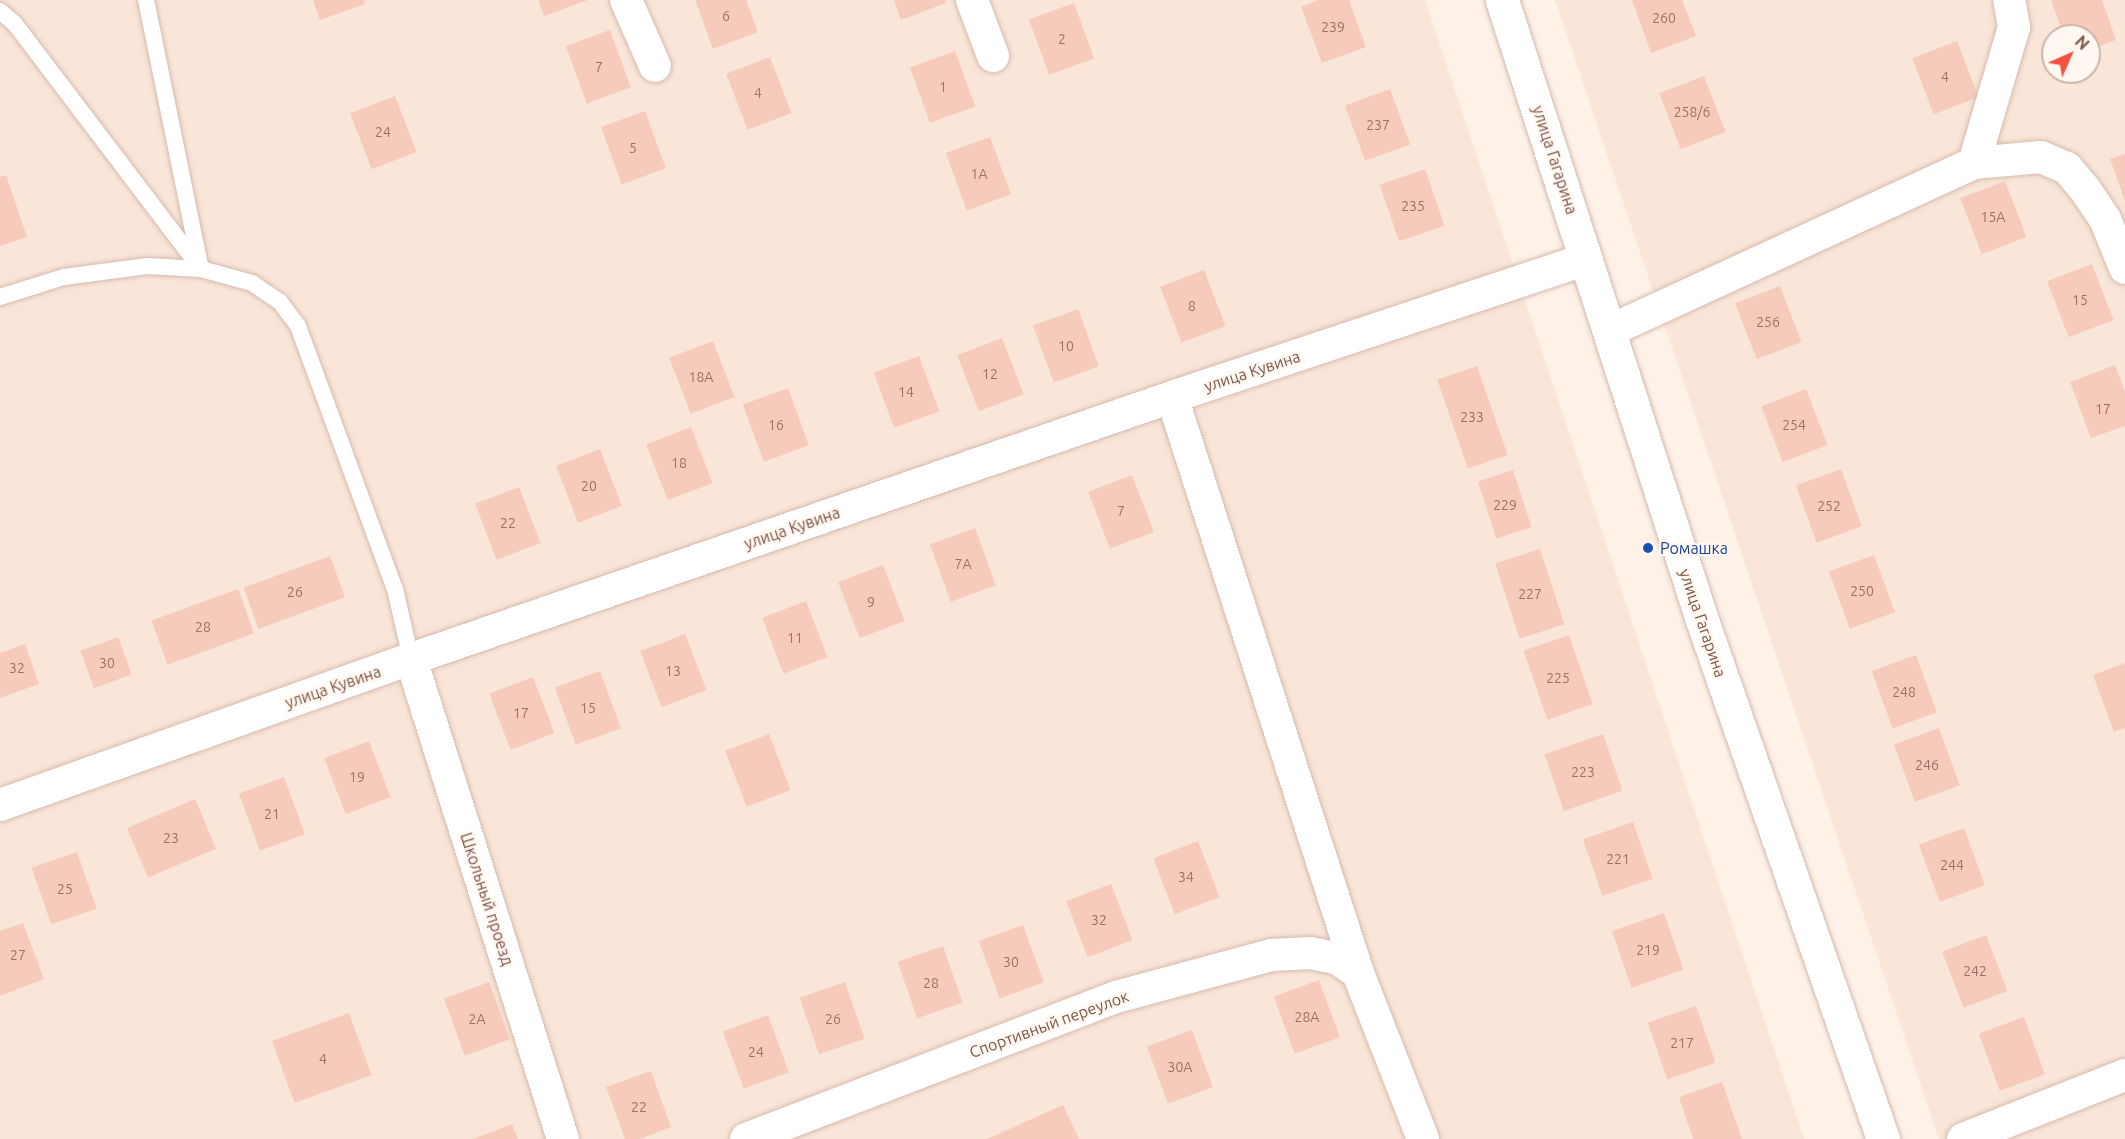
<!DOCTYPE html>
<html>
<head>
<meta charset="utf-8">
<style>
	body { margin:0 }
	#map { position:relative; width:2125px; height:1139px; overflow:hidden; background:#fef2e8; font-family:Ubuntu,sans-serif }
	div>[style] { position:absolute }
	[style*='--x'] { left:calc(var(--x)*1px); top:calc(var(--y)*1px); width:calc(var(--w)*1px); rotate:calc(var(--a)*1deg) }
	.residential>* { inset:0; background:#f9e6d8 }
	.building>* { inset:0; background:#f7cbbc; transform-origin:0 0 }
	.roads { filter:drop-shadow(0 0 2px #d5baae) drop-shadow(0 0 2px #d5baae) }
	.service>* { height:16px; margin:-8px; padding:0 8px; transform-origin:8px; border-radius:8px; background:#fff }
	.minor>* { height:32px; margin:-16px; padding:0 16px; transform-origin:16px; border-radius:16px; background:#fff }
	.secondary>* { height:33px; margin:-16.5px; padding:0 16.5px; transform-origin:16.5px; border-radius:16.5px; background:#fff }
	.dots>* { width:16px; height:16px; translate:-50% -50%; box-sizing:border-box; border:3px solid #fff7f0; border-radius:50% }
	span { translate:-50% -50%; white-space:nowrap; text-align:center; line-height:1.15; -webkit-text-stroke:4.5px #fff7f0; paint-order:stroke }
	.number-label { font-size:14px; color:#9b7165 }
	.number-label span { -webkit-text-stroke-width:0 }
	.street-label { font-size:16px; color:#7c5348 }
	.transit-label { font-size:16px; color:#164399 }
	.left { translate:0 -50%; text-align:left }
	.north { position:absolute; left:2041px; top:24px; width:60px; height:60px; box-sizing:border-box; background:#fff7f0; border:2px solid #cbb5ad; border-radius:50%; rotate:45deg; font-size:16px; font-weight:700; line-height:24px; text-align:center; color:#7c5348 }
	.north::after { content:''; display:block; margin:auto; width:21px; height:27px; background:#f45041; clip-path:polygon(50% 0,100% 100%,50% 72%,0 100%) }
</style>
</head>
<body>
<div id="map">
	<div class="residential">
		<i style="clip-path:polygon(0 0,1425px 0,1804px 1139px,0 1139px)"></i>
		<i style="clip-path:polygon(evenodd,1555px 0,2125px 0,2125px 1139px,1939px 1139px,1555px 0,2053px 36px,2089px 36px,2089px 72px,2053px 72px,2053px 36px)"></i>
	</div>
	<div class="building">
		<i style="clip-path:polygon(313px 0,364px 0,365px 4px,320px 20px)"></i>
		<i style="clip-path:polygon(538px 0,588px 0,544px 16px)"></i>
		<i style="clip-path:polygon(695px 0,746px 0,758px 32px,713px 49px)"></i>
		<i style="clip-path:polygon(894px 0,945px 0,946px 3px,901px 20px)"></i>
		<i style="clip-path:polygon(1318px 0,1349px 0,1366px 47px,1322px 63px,1301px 7px)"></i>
		<i style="clip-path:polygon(1632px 0,1682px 0,1696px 36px,1651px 53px)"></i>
		<i style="clip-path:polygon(2051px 0,2102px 0,2116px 40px,2089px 50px,2089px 36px,2064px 36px)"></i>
		<i style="left:1074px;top:3px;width:59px;height:48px;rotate:70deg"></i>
		<i style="left:610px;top:30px;width:61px;height:47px;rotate:70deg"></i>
		<i style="left:1957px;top:41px;width:60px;height:48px;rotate:69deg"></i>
		<i style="left:955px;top:51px;width:59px;height:48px;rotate:70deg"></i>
		<i style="left:770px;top:57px;width:60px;height:47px;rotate:69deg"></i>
		<i style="left:1704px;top:76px;width:60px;height:48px;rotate:69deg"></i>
		<i style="left:1390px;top:89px;width:59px;height:48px;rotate:70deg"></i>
		<i style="left:395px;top:96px;width:60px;height:48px;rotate:69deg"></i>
		<i style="left:645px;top:111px;width:61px;height:47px;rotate:70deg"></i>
		<i style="left:990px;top:137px;width:61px;height:47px;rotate:70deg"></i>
		<i style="clip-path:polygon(2125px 154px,2125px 201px,2110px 159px)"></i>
		<i style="left:1425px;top:169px;width:60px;height:48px;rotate:71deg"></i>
		<i style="clip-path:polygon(6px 175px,27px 237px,0 246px,0 177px)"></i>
		<i style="left:2005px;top:181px;width:60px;height:48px;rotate:69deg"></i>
		<i style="left:2092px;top:264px;width:60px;height:48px;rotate:69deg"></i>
		<i style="left:1204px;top:270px;width:60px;height:47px;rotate:69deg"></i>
		<i style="left:1780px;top:286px;width:60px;height:48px;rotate:69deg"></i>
		<i style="left:1078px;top:309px;width:61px;height:48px;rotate:70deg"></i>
		<i style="left:1002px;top:338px;width:60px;height:48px;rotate:69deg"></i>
		<i style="left:713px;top:341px;width:60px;height:47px;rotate:69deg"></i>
		<i style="left:919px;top:356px;width:59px;height:48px;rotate:70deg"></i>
		<i style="clip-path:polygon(2115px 365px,2125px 392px,2125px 426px,2091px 438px,2070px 382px)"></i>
		<i style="left:1477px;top:366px;width:94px;height:42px;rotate:71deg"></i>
		<i style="left:788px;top:388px;width:61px;height:48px;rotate:70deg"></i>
		<i style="left:1806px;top:389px;width:60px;height:48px;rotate:69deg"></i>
		<i style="left:691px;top:427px;width:60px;height:48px;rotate:69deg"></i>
		<i style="left:600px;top:449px;width:61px;height:47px;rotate:69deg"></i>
		<i style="left:1841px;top:469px;width:61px;height:48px;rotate:70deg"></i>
		<i style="left:1513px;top:470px;width:60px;height:37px;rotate:72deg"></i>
		<i style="left:1132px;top:475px;width:61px;height:47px;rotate:69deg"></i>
		<i style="left:519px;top:487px;width:60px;height:47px;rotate:69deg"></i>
		<i style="left:975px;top:528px;width:61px;height:48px;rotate:70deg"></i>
		<i style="left:1540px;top:549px;width:79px;height:47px;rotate:72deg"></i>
		<i style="left:1874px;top:555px;width:61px;height:48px;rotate:70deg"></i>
		<i style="left:330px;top:556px;width:44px;height:92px;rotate:70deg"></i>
		<i style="left:883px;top:565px;width:60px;height:48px;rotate:69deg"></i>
		<i style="left:238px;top:589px;width:47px;height:92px;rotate:70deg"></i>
		<i style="left:806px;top:601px;width:60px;height:47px;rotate:69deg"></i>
		<i style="left:685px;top:634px;width:60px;height:48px;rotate:69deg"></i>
		<i style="left:1569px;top:635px;width:73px;height:48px;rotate:71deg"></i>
		<i style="left:118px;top:637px;width:40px;height:40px;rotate:70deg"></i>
		<i style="clip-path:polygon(25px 644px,39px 684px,0 698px,0 653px)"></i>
		<i style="left:1916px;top:655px;width:61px;height:47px;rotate:70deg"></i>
		<i style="clip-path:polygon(2125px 663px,2125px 728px,2114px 732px,2093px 675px)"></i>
		<i style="left:600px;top:671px;width:61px;height:48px;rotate:70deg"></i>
		<i style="left:533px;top:677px;width:60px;height:47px;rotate:69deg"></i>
		<i style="left:1939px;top:728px;width:61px;height:48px;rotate:70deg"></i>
		<i style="left:769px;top:734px;width:60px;height:47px;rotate:69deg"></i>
		<i style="left:1603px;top:734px;width:60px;height:62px;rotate:71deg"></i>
		<i style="left:369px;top:741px;width:60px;height:48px;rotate:69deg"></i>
		<i style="left:284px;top:777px;width:61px;height:48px;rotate:70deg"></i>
		<i style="left:195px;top:799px;width:54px;height:74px;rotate:67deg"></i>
		<i style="left:1633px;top:822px;width:60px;height:53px;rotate:71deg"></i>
		<i style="left:1964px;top:828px;width:61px;height:48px;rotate:70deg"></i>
		<i style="left:1198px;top:841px;width:60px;height:48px;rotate:69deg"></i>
		<i style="left:77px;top:852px;width:60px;height:48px;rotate:71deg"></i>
		<i style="left:1111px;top:884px;width:60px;height:48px;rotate:69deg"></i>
		<i style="left:1664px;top:913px;width:60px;height:55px;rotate:71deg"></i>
		<i style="clip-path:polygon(23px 923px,44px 979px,0 996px,0 931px)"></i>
		<i style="left:1023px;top:925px;width:61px;height:47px;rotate:70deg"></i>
		<i style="left:1986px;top:935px;width:60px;height:47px;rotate:69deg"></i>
		<i style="left:943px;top:946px;width:60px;height:48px;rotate:71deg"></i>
		<i style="left:1319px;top:980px;width:61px;height:48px;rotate:70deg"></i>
		<i style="left:489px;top:982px;width:61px;height:48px;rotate:70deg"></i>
		<i style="left:845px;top:982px;width:60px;height:48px;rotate:71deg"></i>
		<i style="left:1696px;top:1006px;width:60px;height:51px;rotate:71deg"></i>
		<i style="left:349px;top:1013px;width:66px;height:82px;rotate:70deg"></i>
		<i style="left:768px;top:1015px;width:61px;height:48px;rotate:70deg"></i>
		<i style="left:2024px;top:1017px;width:61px;height:48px;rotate:70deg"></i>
		<i style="left:1192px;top:1030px;width:61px;height:48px;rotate:70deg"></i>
		<i style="clip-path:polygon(651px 1071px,671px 1127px,640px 1139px,625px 1139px,606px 1087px)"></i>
		<i style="clip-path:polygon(1722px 1082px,1742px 1139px,1693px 1139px,1679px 1097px)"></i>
		<i style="clip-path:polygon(1063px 1105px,1079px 1139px,987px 1139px)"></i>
		<i style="clip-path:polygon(512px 1124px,518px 1139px,473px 1139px)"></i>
	</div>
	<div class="roads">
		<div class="service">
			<i style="--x:146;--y:0;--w:270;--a:78.5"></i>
			<i style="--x:0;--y:11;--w:20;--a:41"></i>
			<i style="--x:15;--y:24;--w:308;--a:52.8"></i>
			<i style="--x:0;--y:297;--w:67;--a:-17.4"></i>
			<i style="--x:64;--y:277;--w:84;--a:-7.5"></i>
			<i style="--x:147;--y:266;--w:54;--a:3.2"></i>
			<i style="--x:201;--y:269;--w:53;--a:15.4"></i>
			<i style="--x:252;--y:283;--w:34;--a:34"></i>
			<i style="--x:280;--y:302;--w:30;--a:53"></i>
			<i style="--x:298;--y:326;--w:280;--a:69.8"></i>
			<i style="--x:395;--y:589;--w:72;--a:77.1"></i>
		</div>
		<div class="minor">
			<i style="--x:626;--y:0;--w:72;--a:66.3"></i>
			<i style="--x:972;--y:0;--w:60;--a:69.4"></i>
			<i style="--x:1974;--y:163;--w:142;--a:-73.6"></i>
			<i style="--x:2014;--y:27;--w:27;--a:-100"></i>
			<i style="--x:1609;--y:331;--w:402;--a:-24.7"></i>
			<i style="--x:1974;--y:163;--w:67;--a:-5.1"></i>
			<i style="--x:2041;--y:157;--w:28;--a:23"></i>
			<i style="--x:2067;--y:168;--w:26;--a:50"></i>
			<i style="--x:2084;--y:188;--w:37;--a:56"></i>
			<i style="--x:2105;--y:219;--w:53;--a:67.8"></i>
			<i style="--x:1172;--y:397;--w:605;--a:72.1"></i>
			<i style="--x:1358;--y:973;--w:178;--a:68.6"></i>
			<i style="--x:411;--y:659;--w:503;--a:72.43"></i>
			<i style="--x:0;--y:805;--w:436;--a:-19.6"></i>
			<i style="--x:411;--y:659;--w:805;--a:-19"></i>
			<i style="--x:1172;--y:397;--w:437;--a:-18.4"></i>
			<i style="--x:746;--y:1139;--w:396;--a:-21"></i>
			<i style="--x:1116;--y:997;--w:162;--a:-15.1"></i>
			<i style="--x:1272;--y:955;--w:38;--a:-3"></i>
			<i style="--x:1310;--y:953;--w:26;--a:11"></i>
			<i style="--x:1336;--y:958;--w:27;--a:34"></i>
			<i style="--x:1963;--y:1139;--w:174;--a:-21.6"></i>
		</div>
		<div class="secondary">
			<i style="--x:1502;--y:0;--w:651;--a:72.12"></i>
			<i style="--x:1702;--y:620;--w:550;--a:70.77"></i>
		</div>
	</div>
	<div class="dots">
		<i style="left:1648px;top:548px;background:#1a4fb4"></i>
	</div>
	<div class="number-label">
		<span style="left:726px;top:16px">6</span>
		<span style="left:1664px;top:18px">260</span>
		<span style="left:1333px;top:27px">239</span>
		<span style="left:1062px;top:39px">2</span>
		<span style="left:599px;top:67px">7</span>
		<span style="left:1945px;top:77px">4</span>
		<span style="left:943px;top:87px">1</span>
		<span style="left:758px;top:93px">4</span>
		<span style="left:1692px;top:112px">258/6</span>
		<span style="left:1378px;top:125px">237</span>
		<span style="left:383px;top:132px">24</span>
		<span style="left:633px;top:148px">5</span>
		<span style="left:979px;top:174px">1А</span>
		<span style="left:1413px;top:206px">235</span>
		<span style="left:1993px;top:217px">15А</span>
		<span style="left:2080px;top:300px">15</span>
		<span style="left:1192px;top:306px">8</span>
		<span style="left:1768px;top:322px">256</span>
		<span style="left:1066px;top:346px">10</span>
		<span style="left:990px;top:374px">12</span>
		<span style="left:701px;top:377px">18А</span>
		<span style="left:906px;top:392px">14</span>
		<span style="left:2103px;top:409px">17</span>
		<span style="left:1472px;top:417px">233</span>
		<span style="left:776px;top:425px">16</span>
		<span style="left:1794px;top:425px">254</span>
		<span style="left:679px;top:463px">18</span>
		<span style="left:589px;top:486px">20</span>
		<span style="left:1505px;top:505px">229</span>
		<span style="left:1829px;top:506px">252</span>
		<span style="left:1121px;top:511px">7</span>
		<span style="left:508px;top:523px">22</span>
		<span style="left:963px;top:564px">7А</span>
		<span style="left:1862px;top:591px">250</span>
		<span style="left:295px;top:592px">26</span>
		<span style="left:1530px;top:594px">227</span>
		<span style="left:871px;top:602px">9</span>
		<span style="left:203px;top:627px">28</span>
		<span style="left:795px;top:638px">11</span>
		<span style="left:107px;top:663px">30</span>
		<span style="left:17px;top:668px">32</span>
		<span style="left:673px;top:671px">13</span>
		<span style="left:1558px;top:678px">225</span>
		<span style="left:1904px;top:692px">248</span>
		<span style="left:588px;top:708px">15</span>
		<span style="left:521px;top:713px">17</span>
		<span style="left:1927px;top:765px">246</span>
		<span style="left:1583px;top:772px">223</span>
		<span style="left:357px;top:777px">19</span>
		<span style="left:272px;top:814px">21</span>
		<span style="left:171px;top:838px">23</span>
		<span style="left:1618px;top:859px">221</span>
		<span style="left:1952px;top:865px">244</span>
		<span style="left:1186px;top:877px">34</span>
		<span style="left:65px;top:889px">25</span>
		<span style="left:1099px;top:920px">32</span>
		<span style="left:1648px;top:950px">219</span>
		<span style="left:18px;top:955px">27</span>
		<span style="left:1011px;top:962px">30</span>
		<span style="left:1975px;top:971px">242</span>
		<span style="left:931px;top:983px">28</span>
		<span style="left:1307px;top:1017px">28А</span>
		<span style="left:477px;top:1019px">2А</span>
		<span style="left:833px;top:1019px">26</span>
		<span style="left:1682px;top:1043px">217</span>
		<span style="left:756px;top:1052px">24</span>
		<span style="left:323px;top:1059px">4</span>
		<span style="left:1180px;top:1067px">30А</span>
		<span style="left:639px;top:1107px">22</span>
	</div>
	<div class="street-label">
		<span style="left:1555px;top:160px;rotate:72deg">улица Гагарина</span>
		<span style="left:1252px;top:371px;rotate:-18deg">улица Кувина</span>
		<span style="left:792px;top:528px;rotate:-19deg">улица Кувина</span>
		<span style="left:1703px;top:623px;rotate:71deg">улица Гагарина</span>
		<span style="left:333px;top:687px;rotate:-19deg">улица Кувина</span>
		<span style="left:487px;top:899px;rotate:72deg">Школьный проезд</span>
		<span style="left:1049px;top:1024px;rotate:-20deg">Спортивный переулок</span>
	</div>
	<div class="transit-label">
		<span class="left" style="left:1660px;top:548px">Ромашка</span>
	</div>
	<div class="north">N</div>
</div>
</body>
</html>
